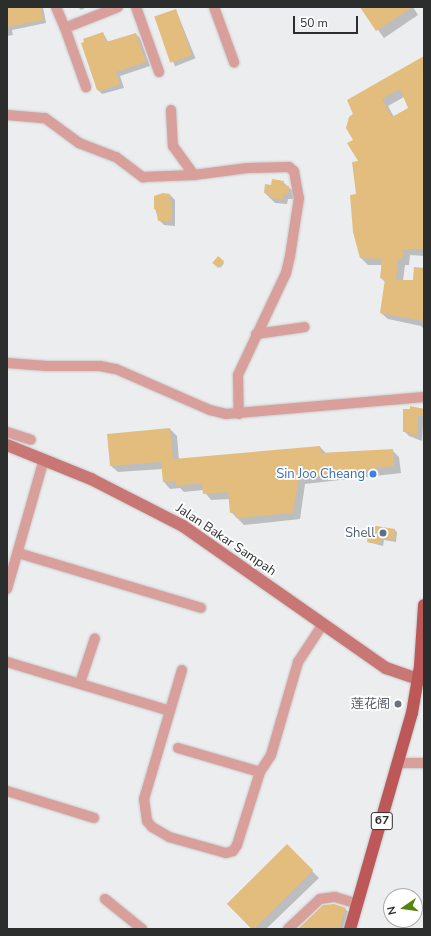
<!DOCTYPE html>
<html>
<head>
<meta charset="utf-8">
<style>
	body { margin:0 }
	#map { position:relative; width:431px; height:936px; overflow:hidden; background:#ebedef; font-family:"Nunito Sans","Noto Sans SC",sans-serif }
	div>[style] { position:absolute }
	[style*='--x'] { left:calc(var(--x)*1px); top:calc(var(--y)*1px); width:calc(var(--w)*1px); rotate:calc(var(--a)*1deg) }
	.shadow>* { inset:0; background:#0003; transform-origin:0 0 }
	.building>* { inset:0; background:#e3bd7e; transform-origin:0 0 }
	.roads { filter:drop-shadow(0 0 1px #c9cacc) drop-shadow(0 0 1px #c9cacc) }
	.street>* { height:10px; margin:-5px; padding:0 5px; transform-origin:5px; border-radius:5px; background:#d89f9b }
	.secondary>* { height:12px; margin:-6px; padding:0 6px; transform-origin:6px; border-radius:6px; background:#c97774 }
	.primary>* { height:12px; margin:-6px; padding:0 6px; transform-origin:6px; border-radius:6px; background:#bc5857 }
	.dots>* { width:11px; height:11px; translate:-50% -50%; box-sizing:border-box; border:2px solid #fff; border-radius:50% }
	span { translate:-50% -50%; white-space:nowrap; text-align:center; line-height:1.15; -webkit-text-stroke:3.5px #fff; paint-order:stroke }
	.shield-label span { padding:1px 3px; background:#fff; border:1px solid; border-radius:3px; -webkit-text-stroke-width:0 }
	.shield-label { font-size:12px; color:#2c2d2d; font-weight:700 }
	.shop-label { font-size:13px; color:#366cbe }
	.right { translate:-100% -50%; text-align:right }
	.service-label { font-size:13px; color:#4e5e75 }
	.street-label { font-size:13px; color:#2c2d2d }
	.worship-label { font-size:13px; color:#5b616d }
	.frame { position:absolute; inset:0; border:8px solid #2c2d2d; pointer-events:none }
	.north { position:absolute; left:383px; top:888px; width:40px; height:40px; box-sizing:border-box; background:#fff; border:1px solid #ababab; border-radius:50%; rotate:257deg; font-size:11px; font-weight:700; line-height:16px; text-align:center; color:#2c2d2d }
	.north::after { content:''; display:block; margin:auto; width:14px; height:18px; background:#578411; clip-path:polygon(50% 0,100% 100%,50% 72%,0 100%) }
	.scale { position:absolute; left:293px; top:16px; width:65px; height:18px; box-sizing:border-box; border:2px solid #2c2d2d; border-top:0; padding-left:5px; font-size:12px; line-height:14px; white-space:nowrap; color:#2c2d2d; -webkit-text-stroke:3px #fff; paint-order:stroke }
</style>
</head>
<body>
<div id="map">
	<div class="shadow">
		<i style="clip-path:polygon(7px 7px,43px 7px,46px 23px,12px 30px,13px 35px,7px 36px)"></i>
		<i style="clip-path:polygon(78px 7px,87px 7px,81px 10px)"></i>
		<i style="clip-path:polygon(361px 7px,413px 7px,418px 15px,384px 38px)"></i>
		<i style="left:176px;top:10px;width:52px;height:22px;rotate:68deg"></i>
		<i style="clip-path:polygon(103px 33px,109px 43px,136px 34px,140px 38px,150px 66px,120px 76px,124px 88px,102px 94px,97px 89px)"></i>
		<i style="clip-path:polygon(evenodd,424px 58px,424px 256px,410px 255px,409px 265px,405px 265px,403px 281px,414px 281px,424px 269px,424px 329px,421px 326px,388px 319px,381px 313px,386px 283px,381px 278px,382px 265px,368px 265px,361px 258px,357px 195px,360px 162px,354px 140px,347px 128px,424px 58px,404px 97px,409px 108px,394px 117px,388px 106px,404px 97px)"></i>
		<i style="clip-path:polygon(283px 182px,294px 192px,293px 199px,288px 199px,287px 204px,275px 203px,265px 193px,272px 186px)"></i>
		<i style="clip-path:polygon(170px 195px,175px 200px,175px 226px,164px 225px,159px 220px,155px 209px)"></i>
		<i style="left:218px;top:258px;width:8px;height:6px;rotate:40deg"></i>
		<i style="clip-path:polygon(411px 407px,424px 409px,422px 441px,409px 436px,404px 431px)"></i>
		<i style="clip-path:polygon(170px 429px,177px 436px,179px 460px,320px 447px,326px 453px,392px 450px,399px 457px,401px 473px,305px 484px,300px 519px,244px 525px,231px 512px,230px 499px,211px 500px,203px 490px,184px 492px,180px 488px,170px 489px,164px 482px,162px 469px,118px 472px,111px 466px)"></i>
		<i style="clip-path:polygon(395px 530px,397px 532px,396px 542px,384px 540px,383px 546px,368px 542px)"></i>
		<i style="clip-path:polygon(287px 845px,319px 878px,266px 929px,252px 929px,228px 903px)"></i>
		<i style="clip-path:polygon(345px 909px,352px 915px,348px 929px,298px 929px)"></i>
	</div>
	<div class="building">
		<i style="clip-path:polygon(7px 7px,41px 7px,43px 20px,7px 27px)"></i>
		<i style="clip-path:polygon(360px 7px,413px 7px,376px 31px)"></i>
		<i style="left:176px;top:9px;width:49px;height:23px;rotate:71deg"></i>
		<i style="clip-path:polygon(103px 32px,106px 42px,136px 33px,146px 62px,116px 72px,120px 84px,100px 91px,97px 90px,81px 43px,84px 42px,83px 39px)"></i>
		<i style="clip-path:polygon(evenodd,424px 56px,424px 249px,404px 249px,402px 259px,398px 259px,396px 280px,413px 280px,414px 267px,424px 268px,424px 321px,380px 313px,385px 279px,380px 278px,382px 259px,360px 258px,353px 232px,350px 195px,356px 194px,352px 162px,358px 161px,347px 143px,353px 140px,346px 128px,349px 117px,353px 114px,347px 100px,424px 56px,400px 89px,408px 108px,392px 117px,382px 99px,400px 89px)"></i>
		<i style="clip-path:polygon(272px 179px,284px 181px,283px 185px,289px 186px,288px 195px,283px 194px,283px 199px,269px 198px,270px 194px,264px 193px,265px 184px,271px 185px)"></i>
		<i style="clip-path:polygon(163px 193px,170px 194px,172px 217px,170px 221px,158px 221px,156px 209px,154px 209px,154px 196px)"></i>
		<i style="left:218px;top:256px;width:8px;height:9px;rotate:40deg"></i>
		<i style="clip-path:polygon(410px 406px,424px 409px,424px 416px,418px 416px,417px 436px,410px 435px,410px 431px,403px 432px,403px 409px,410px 409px)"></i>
		<i style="clip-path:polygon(170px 428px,173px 459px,320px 446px,321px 453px,393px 449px,394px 466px,299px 478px,293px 513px,236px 518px,235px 512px,230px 513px,228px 492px,203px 494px,202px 483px,176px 486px,176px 481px,163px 482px,161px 462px,110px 466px,107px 434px)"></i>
		<i style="clip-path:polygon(370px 525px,395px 529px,394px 540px,381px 538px,380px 544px,367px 542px)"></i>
		<i style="left:287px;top:844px;width:37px;height:85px;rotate:45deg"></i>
		<i style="clip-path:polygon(334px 904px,346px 908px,339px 929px,298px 929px,323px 905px)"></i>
	</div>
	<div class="roads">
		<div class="street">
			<i style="--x:56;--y:7;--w:23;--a:67"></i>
			<i style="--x:65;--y:28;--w:57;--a:-21.6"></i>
			<i style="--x:136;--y:7;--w:69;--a:70.5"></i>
			<i style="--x:214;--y:7;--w:59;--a:70"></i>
			<i style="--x:65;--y:28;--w:63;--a:70.4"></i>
			<i style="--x:171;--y:110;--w:36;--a:87"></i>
			<i style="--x:173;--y:146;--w:36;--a:54"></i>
			<i style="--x:7;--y:115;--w:38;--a:5"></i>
			<i style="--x:45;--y:118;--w:42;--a:36.3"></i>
			<i style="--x:79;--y:143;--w:40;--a:21"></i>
			<i style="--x:116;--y:157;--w:34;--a:37"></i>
			<i style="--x:143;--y:177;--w:51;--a:-2.2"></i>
			<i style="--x:194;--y:175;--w:54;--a:-7.4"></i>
			<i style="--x:248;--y:168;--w:41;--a:-1.4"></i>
			<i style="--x:289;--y:167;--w:6;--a:39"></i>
			<i style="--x:294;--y:171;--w:27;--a:80"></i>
			<i style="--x:299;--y:198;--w:59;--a:98.8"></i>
			<i style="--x:290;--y:256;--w:17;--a:103"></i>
			<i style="--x:286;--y:273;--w:113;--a:115.2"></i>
			<i style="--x:238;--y:375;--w:39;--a:89"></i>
			<i style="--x:256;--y:334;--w:49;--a:-8.1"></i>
			<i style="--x:7;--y:363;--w:40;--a:4.3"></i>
			<i style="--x:47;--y:366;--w:53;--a:0"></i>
			<i style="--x:100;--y:366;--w:16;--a:11"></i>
			<i style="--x:116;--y:369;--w:103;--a:23.6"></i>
			<i style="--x:210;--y:410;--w:16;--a:14"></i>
			<i style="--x:226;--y:414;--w:199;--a:-4.9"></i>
			<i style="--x:7;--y:432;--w:25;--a:18"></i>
			<i style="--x:18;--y:553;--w:191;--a:16.7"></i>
			<i style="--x:7;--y:589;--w:135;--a:-74.1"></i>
			<i style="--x:7;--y:662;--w:170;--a:16.7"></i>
			<i style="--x:182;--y:670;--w:134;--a:106.4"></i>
			<i style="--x:144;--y:799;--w:22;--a:82"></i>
			<i style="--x:147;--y:821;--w:8;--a:50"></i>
			<i style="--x:152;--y:827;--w:20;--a:30"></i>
			<i style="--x:169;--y:837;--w:59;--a:15.7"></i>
			<i style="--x:226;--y:853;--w:7;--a:-16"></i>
			<i style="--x:233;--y:851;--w:7;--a:-56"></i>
			<i style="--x:237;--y:845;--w:77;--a:-72.5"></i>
			<i style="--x:80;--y:683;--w:47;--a:-71.6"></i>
			<i style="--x:178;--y:748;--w:85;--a:16.3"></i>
			<i style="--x:260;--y:772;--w:20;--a:-57"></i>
			<i style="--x:271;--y:755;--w:97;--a:-73.8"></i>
			<i style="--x:298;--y:662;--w:45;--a:-56.7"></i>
			<i style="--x:399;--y:763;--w:25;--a:0"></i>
			<i style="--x:7;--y:791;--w:91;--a:17.2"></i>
			<i style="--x:105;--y:899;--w:48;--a:39"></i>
			<i style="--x:288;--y:929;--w:44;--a:-43.2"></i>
			<i style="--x:320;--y:899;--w:15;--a:-8"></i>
			<i style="--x:335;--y:897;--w:24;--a:17"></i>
		</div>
		<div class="secondary">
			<i style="--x:7;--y:445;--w:91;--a:22"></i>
			<i style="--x:91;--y:479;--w:103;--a:27.1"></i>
			<i style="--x:183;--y:526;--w:248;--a:35"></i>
			<i style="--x:386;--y:668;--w:34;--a:19"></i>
		</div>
		<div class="primary">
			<i style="--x:350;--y:929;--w:225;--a:-74"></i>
			<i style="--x:412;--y:713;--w:48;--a:-80.3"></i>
			<i style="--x:420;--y:666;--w:61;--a:-86.2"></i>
		</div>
	</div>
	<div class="dots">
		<i style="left:373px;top:474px;background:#3f7fe0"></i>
		<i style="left:383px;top:533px;background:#5c6f8a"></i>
		<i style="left:398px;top:704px;background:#6b7280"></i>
	</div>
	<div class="shield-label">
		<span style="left:382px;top:821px">67</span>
	</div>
	<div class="shop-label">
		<span class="right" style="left:365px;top:474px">Sin Joo Cheang</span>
	</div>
	<div class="service-label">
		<span class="right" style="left:375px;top:533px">Shell</span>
	</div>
	<div class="street-label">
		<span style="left:226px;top:540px;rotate:34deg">Jalan Bakar Sampah</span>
	</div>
	<div class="worship-label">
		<span class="right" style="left:390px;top:704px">莲花阁</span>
	</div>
	<div class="frame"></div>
	<div class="north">N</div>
	<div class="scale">50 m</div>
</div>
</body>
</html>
